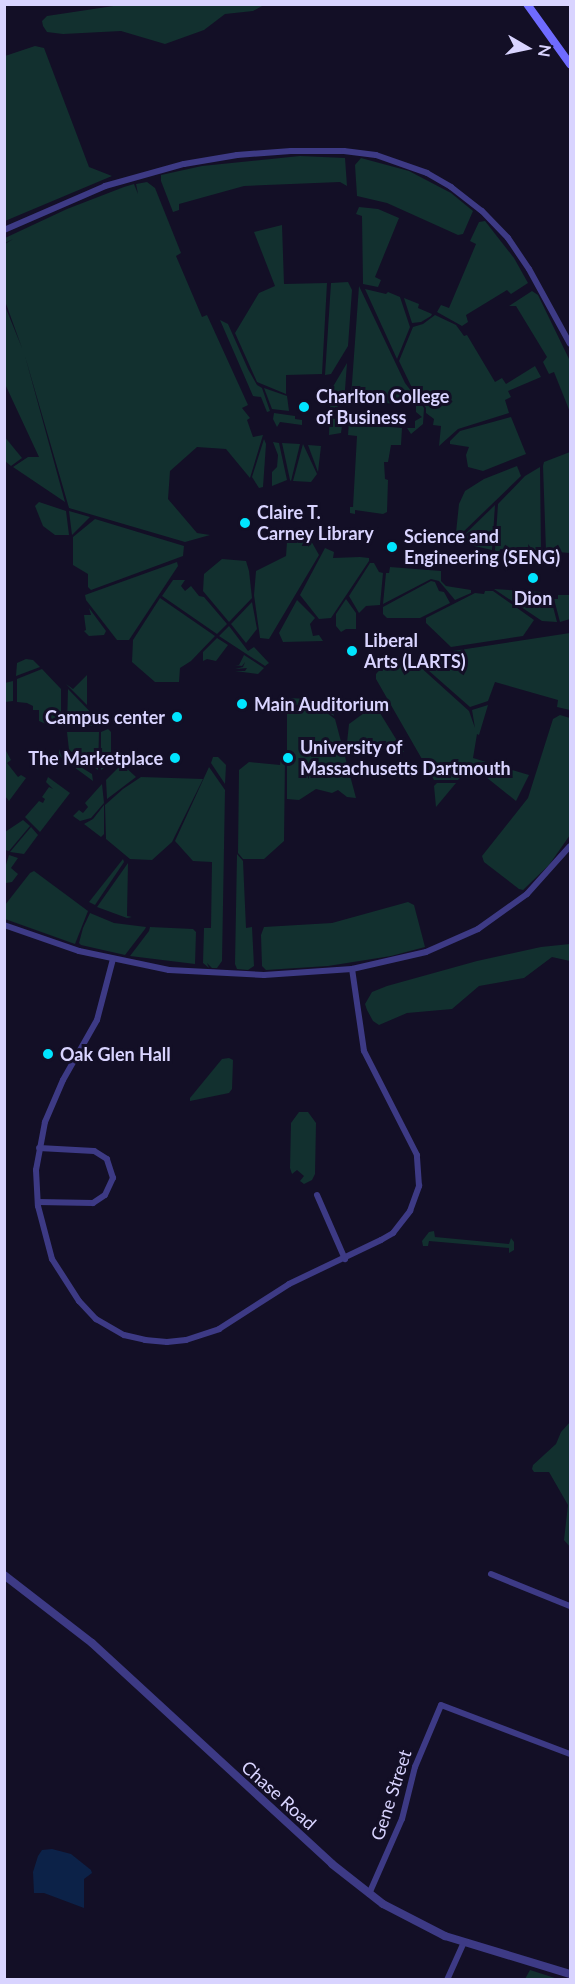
<!DOCTYPE html>
<html>
<head>
<meta charset="utf-8">
<style>
	body { margin:0 }
	#map { position:relative; width:575px; height:1984px; overflow:hidden; background:#130f26; font-family:Lato,sans-serif }
	div>[style] { position:absolute }
	[style*='--x'] { left:calc(var(--x)*1px); top:calc(var(--y)*1px); width:calc(var(--w)*1px); rotate:calc(var(--a)*1deg) }
	.green>* { inset:0; background:#12302f }
	.water>* { inset:0; background:#0c2248 }
	.minor>* { height:6px; margin:-3px; padding:0 3px; transform-origin:3px; border-radius:3px; background:#3d3a85 }
	.tertiary>* { height:8px; margin:-4px; padding:0 4px; transform-origin:4px; border-radius:4px; background:#3d3a85 }
	.secondary>* { height:8px; margin:-4px; padding:0 4px; transform-origin:4px; border-radius:4px; background:#6f6bff }
	.dots>* { width:16px; height:16px; translate:-50% -50%; box-sizing:border-box; border:3px solid #130f26; border-radius:50% }
	span { translate:-50% -50%; white-space:nowrap; text-align:center; line-height:1.15; -webkit-text-stroke:6px #130f26; paint-order:stroke }
	.poi-label { font-size:18px; color:#d9d4ff; font-weight:700 }
	.left { translate:0 -50%; text-align:left }
	.right { translate:-100% -50%; text-align:right }
	.street-label { font-size:18px; color:#d9d4ff }
	.frame { position:absolute; inset:0; border:6px solid #d9d4ff; pointer-events:none }
	.north { position:absolute; left:497px; top:18px; width:60px; height:60px; -webkit-text-stroke:4px #130f26; paint-order:stroke; rotate:99deg; font-size:16px; font-weight:700; line-height:24px; text-align:center; color:#d9d4ff }
	.north::after { content:''; display:block; margin:auto; width:21px; height:27px; background:#d9d4ff; clip-path:polygon(50% 0,100% 100%,50% 72%,0 100%) }
</style>
</head>
<body>
<div id="map">
	<div class="green">
		<i style="clip-path:polygon(120px 5px,120px 4px,264px 5px,253px 11px,225px 14px,204px 30px,165px 44px,121px 31px,63px 34px,47px 32px,43px 26px,42px 21px,47px 16px)"></i>
		<i style="clip-path:polygon(35px 46px,44px 48px,89px 167px,112px 176px,5px 221px,5px 56px)"></i>
		<i style="clip-path:polygon(300px 156px,345px 158px,347px 186px,340px 182px,244px 186px,179px 204px,179px 210px,173px 212px,161px 181px,161px 175px,202px 166px)"></i>
		<i style="clip-path:polygon(361px 158px,409px 171px,451px 193px,473px 211px,463px 234px,458px 235px,387px 203px,357px 196px,355px 165px)"></i>
		<i style="clip-path:polygon(147px 182px,155px 188px,181px 253px,176px 256px,202px 317px,207px 315px,248px 405px,242px 408px,250px 418px,247px 420px,253px 437px,263px 435px,250px 478px,226px 449px,197px 447px,170px 471px,168px 499px,197px 533px,210px 535px,185px 542px,69px 508px,25px 356px,65px 502px,13px 467px,28px 457px,39px 457px,5px 384px,5px 306px,22px 348px,5px 301px,5px 244px,13px 239px,5px 243px,5px 238px,67px 209px,124px 187px,134px 184px,138px 194px,136px 184px)"></i>
		<i style="clip-path:polygon(359px 207px,378px 209px,399px 218px,375px 277px,381px 280px,378px 287px,363px 284px,362px 216px,356px 214px)"></i>
		<i style="clip-path:polygon(485px 221px,514px 258px,528px 283px,511px 294px,507px 290px,466px 315px,468px 322px,462px 326px,437px 312px,441px 305px,449px 308px,476px 244px,470px 241px,479px 222px)"></i>
		<i style="clip-path:polygon(282px 225px,284px 284px,327px 283px,322px 374px,286px 375px,286px 394px,257px 382px,235px 333px,259px 293px,275px 286px,254px 232px)"></i>
		<i style="clip-path:polygon(348px 282px,352px 290px,348px 346px,331px 374px,325px 375px,331px 283px)"></i>
		<i style="clip-path:polygon(359px 286px,405px 383px,424px 408px,423px 424px,411px 434px,407px 428px,415px 428px,415px 421px,422px 417px,416px 412px,416px 405px,355px 401px,351px 397px)"></i>
		<i style="clip-path:polygon(365px 289px,386px 294px,388px 292px,400px 297px,410px 327px,397px 359px)"></i>
		<i style="clip-path:polygon(532px 291px,538px 295px,570px 361px,570px 412px,554px 372px,549px 374px,543px 362px,547px 357px,516px 306px,509px 306px)"></i>
		<i style="clip-path:polygon(404px 298px,419px 304px,418px 308px,432px 314px,431px 316px,421px 322px,412px 323px)"></i>
		<i style="clip-path:polygon(435px 315px,456px 325px,464px 336px,467px 335px,495px 382px,502px 378px,506px 384px,535px 366px,541px 377px,508px 391px,511px 397px,505px 400px,509px 413px,458px 429px,439px 446px,441px 426px,433px 425px,434px 419px,426px 413px,426px 408px,414px 392px,399px 361px,413px 327px,423px 324px)"></i>
		<i style="clip-path:polygon(220px 320px,228px 324px,248px 369px,257px 385px,262px 388px,270px 411px,267px 412px,261px 397px,253px 396px)"></i>
		<i style="clip-path:polygon(347px 363px,344px 403px,338px 403px,336px 417px,343px 418px,341px 433px,329px 435px,331px 390px)"></i>
		<i style="clip-path:polygon(264px 388px,287px 396px,289px 411px,272px 409px)"></i>
		<i style="clip-path:polygon(274px 413px,295px 416px,295px 419px,302px 420px,302px 425px,280px 422px,277px 427px,273px 419px)"></i>
		<i style="clip-path:polygon(355px 414px,364px 414px,368px 425px,402px 428px,401px 445px,391px 445px,388px 462px,384px 462px,385px 479px,388px 480px,387px 512px,383px 514px,355px 510px,355px 514px,350px 513px,350px 507px,353px 507px,357px 436px,348px 435px,349px 422px)"></i>
		<i style="clip-path:polygon(511px 417px,526px 454px,483px 471px,468px 467px,466px 455px,469px 447px,450px 444px,450px 441px,460px 431px)"></i>
		<i style="clip-path:polygon(4px 436px,22px 458px,11px 466px,5px 461px)"></i>
		<i style="clip-path:polygon(264px 439px,266px 444px,263px 487px,259px 488px,252px 477px)"></i>
		<i style="clip-path:polygon(273px 442px,279px 443px,287px 480px,272px 486px,272px 472px,277px 467px,278px 455px)"></i>
		<i style="clip-path:polygon(282px 443px,300px 444px,291px 481px,290px 480px)"></i>
		<i style="clip-path:polygon(303px 444px,317px 474px,311px 482px,293px 481px)"></i>
		<i style="clip-path:polygon(308px 445px,321px 446px,318px 472px)"></i>
		<i style="clip-path:polygon(570px 452px,570px 553px,546px 551px,543px 466px,544px 462px)"></i>
		<i style="clip-path:polygon(517px 466px,521px 476px,460px 535px,456px 533px,459px 504px,465px 491px,484px 479px)"></i>
		<i style="clip-path:polygon(540px 467px,541px 549px,539px 552px,515px 550px,515px 555px,510px 556px,510px 549px,500px 549px,499px 554px,495px 550px,498px 504px,525px 476px)"></i>
		<i style="clip-path:polygon(39px 502px,66px 511px,69px 535px,55px 535px,43px 526px,35px 506px)"></i>
		<i style="clip-path:polygon(495px 505px,492px 550px,470px 545px,462px 537px)"></i>
		<i style="clip-path:polygon(69px 511px,90px 517px,72px 535px)"></i>
		<i style="clip-path:polygon(95px 519px,184px 546px,183px 556px,91px 590px,88px 587px,88px 574px,73px 565px,73px 537px)"></i>
		<i style="clip-path:polygon(290px 538px,310px 539px,319px 555px,269px 639px,260px 638px,254px 595px,256px 571px,286px 556px,287px 542px)"></i>
		<i style="clip-path:polygon(325px 548px,334px 552px,333px 558px,360px 557px,369px 558px,369px 561px,331px 618px,319px 619px,300px 595px)"></i>
		<i style="clip-path:polygon(222px 559px,246px 561px,249px 571px,252px 598px,229px 622px,203px 591px,204px 574px)"></i>
		<i style="clip-path:polygon(177px 562px,178px 566px,129px 640px,117px 640px,86px 600px,85px 595px)"></i>
		<i style="clip-path:polygon(370px 563px,374px 563px,379px 572px,383px 573px,380px 605px,366px 606px,359px 613px,349px 596px)"></i>
		<i style="clip-path:polygon(390px 567px,441px 571px,441px 581px,446px 586px,471px 590px,471px 593px,455px 600px,439px 581px,431px 579px,383px 604px,386px 573px,389px 573px)"></i>
		<i style="clip-path:polygon(173px 580px,185px 580px,181px 586px,185px 591px,191px 586px,199px 596px,204px 597px,227px 624px,217px 634px,162px 596px)"></i>
		<i style="clip-path:polygon(431px 581px,435px 582px,439px 591px,444px 592px,450px 603px,420px 618px,387px 618px,383px 614px,383px 607px)"></i>
		<i style="clip-path:polygon(494px 589px,541px 592px,540px 598px,551px 599px,557px 622px,542px 621px)"></i>
		<i style="clip-path:polygon(485px 591px,493px 591px,534px 620px,523px 636px,451px 647px,426px 623px,426px 618px,475px 593px,484px 594px)"></i>
		<i style="clip-path:polygon(558px 595px,570px 595px,570px 619px,560px 622px,554px 599px,558px 599px)"></i>
		<i style="clip-path:polygon(160px 598px,215px 636px,191px 661px,180px 668px,179px 682px,155px 682px,132px 662px,133px 640px)"></i>
		<i style="clip-path:polygon(346px 599px,356px 613px,356px 629px,346px 629px,341px 632px,336px 626px,336px 614px)"></i>
		<i style="clip-path:polygon(297px 600px,315px 618px,310px 624px,313px 636px,319px 635px,323px 641px,283px 642px,279px 633px)"></i>
		<i style="clip-path:polygon(252px 602px,257px 629px,246px 643px,231px 624px)"></i>
		<i style="clip-path:polygon(89px 608px,106px 631px,104px 635px,89px 636px,84px 631px,86px 630px,84px 615px,91px 615px)"></i>
		<i style="clip-path:polygon(229px 626px,248px 651px,254px 647px,269px 663px,265px 666px,219px 636px)"></i>
		<i style="clip-path:polygon(570px 633px,570px 710px,557px 707px,558px 700px,495px 682px,488px 701px,470px 707px,420px 663px,427px 655px)"></i>
		<i style="clip-path:polygon(217px 638px,228px 645px,216px 661px,207px 659px,203px 661px,203px 652px)"></i>
		<i style="clip-path:polygon(244px 655px,264px 668px,258px 674px,235px 671px,245px 671px,247px 668px,235px 669px,243px 667px,245px 662px,242px 666px,235px 665px,239px 665px)"></i>
		<i style="clip-path:polygon(26px 659px,33px 660px,40px 667px,16px 676px,17px 663px)"></i>
		<i style="clip-path:polygon(385px 664px,418px 665px,469px 711px,475px 728px,472px 710px,488px 705px,479px 735px,477px 734px,473px 758px,529px 775px,516px 801px,471px 765px,458px 780px,434px 780px,376px 679px,376px 674px)"></i>
		<i style="clip-path:polygon(42px 669px,61px 689px,61px 726px,56px 726px,52px 721px,46px 724px,39px 721px,39px 710px,33px 710px,33px 706px,27px 703px,17px 702px,17px 679px)"></i>
		<i style="clip-path:polygon(87px 675px,87px 705px,66px 684px,73px 689px)"></i>
		<i style="clip-path:polygon(13px 681px,13px 701px,5px 702px,5px 683px)"></i>
		<i style="clip-path:polygon(68px 689px,104px 726px,67px 726px)"></i>
		<i style="clip-path:polygon(289px 698px,308px 699px,335px 719px,356px 798px,347px 797px,338px 790px,332px 793px,316px 789px,299px 800px,287px 799px,287px 708px,298px 711px,300px 709px,299px 705px,288px 705px)"></i>
		<i style="clip-path:polygon(311px 699px,329px 699px,334px 716px,311px 701px)"></i>
		<i style="clip-path:polygon(375px 705px,404px 752px,347px 743px,349px 724px)"></i>
		<i style="clip-path:polygon(560px 715px,570px 718px,570px 835px,549px 865px,523px 890px,519px 889px,484px 862px,482px 856px,528px 798px,553px 719px)"></i>
		<i style="clip-path:polygon(108px 729px,111px 732px,111px 763px,101px 770px,101px 732px)"></i>
		<i style="clip-path:polygon(67px 732px,99px 732px,98px 770px,69px 750px)"></i>
		<i style="clip-path:polygon(5px 749px,11px 760px,7px 763px,18px 777px,21px 775px,26px 778px,9px 801px,5px 796px)"></i>
		<i style="clip-path:polygon(59px 749px,61px 755px,92px 774px,93px 781px,59px 756px)"></i>
		<i style="clip-path:polygon(281px 756px,285px 758px,284px 841px,264px 859px,243px 859px,238px 853px,239px 770px,249px 762px,280px 765px)"></i>
		<i style="clip-path:polygon(213px 757px,218px 757px,226px 765px,225px 784px,211px 763px)"></i>
		<i style="clip-path:polygon(122px 764px,136px 777px,107px 799px,106px 780px)"></i>
		<i style="clip-path:polygon(209px 767px,225px 790px,222px 961px,217px 968px,212px 968px,207px 963px,209px 968px,203px 963px,204px 928px,211px 928px,212px 862px,193px 861px,175px 841px)"></i>
		<i style="clip-path:polygon(48px 777px,70px 793px,40px 832px,25px 817px,39px 801px,43px 803px,45px 799px,42px 797px,49px 787px,53px 789px,46px 782px)"></i>
		<i style="clip-path:polygon(141px 777px,203px 779px,172px 842px,152px 860px,130px 859px,106px 839px,105px 805px,123px 789px)"></i>
		<i style="clip-path:polygon(437px 783px,456px 783px,436px 807px,434px 786px)"></i>
		<i style="clip-path:polygon(102px 784px,104px 803px,91px 818px,80px 821px,73px 816px,79px 810px,83px 813px,88px 807px,85px 803px)"></i>
		<i style="clip-path:polygon(104px 805px,104px 834px,101px 837px,84px 824px,93px 819px)"></i>
		<i style="clip-path:polygon(23px 820px,30px 826px,9px 851px,5px 850px,5px 832px)"></i>
		<i style="clip-path:polygon(31px 827px,38px 835px,24px 854px,10px 852px)"></i>
		<i style="clip-path:polygon(237px 854px,243px 861px,246px 928px,252px 927px,254px 966px,248px 970px,237px 969px,235px 964px)"></i>
		<i style="clip-path:polygon(9px 855px,18px 858px,11px 868px,18px 874px,12px 882px,6px 883px,5px 868px)"></i>
		<i style="clip-path:polygon(123px 859px,124px 862px,95px 905px,89px 902px)"></i>
		<i style="clip-path:polygon(128px 863px,127px 916px,132px 917px,127px 918px,97px 907px)"></i>
		<i style="clip-path:polygon(34px 871px,88px 911px,75px 944px,5px 919px,5px 905px,30px 873px)"></i>
		<i style="clip-path:polygon(408px 902px,414px 905px,425px 947px,391px 956px,328px 966px,266px 970px,262px 966px,261px 935px,264px 927px,332px 923px)"></i>
		<i style="clip-path:polygon(90px 913px,114px 923px,146px 927px,145px 929px,125px 955px,81px 945px,79px 943px,83px 928px)"></i>
		<i style="clip-path:polygon(150px 927px,193px 929px,196px 932px,195px 964px,130px 956px,149px 931px)"></i>
		<i style="clip-path:polygon(570px 944px,570px 961px,552px 957px,524px 978px,479px 986px,452px 1009px,407px 1013px,379px 1025px,373px 1021px,367px 1010px,365px 1004px,372px 992px,387px 986px,477px 961px,541px 947px)"></i>
		<i style="clip-path:polygon(222px 1059px,229px 1058px,233px 1060px,232px 1089px,229px 1093px,190px 1101px,190px 1098px)"></i>
		<i style="clip-path:polygon(299px 1112px,308px 1112px,316px 1123px,315px 1174px,312px 1180px,304px 1184px,300px 1181px,304px 1176px,297px 1170px,292px 1174px,290px 1168px,291px 1123px)"></i>
		<i style="clip-path:polygon(434px 1231px,435px 1237px,509px 1244px,511px 1238px,514px 1242px,514px 1250px,509px 1253px,509px 1248px,429px 1241px,428px 1246px,423px 1246px,422px 1241px,429px 1232px)"></i>
		<i style="clip-path:polygon(570px 1422px,570px 1547px,564px 1540px,568px 1505px,549px 1472px,534px 1472px,532px 1469px,533px 1465px,556px 1444px,561px 1432px)"></i>
		<i style="clip-path:polygon(530px 1970px,558px 1979px,525px 1979px)"></i>
	</div>
	<div class="water">
		<i style="clip-path:polygon(52px 1849px,71px 1854px,91px 1870px,92px 1873px,84px 1879px,84px 1908px,44px 1893px,34px 1893px,33px 1872px,38px 1856px,42px 1850px)"></i>
	</div>
	<div class="minor">
		<i style="--x:4;--y:230;--w:110;--a:-23.5"></i>
		<i style="--x:105;--y:186;--w:82;--a:-15.6"></i>
		<i style="--x:184;--y:164;--w:54;--a:-9.6"></i>
		<i style="--x:237;--y:155;--w:54;--a:-4.2"></i>
		<i style="--x:291;--y:151;--w:53;--a:0"></i>
		<i style="--x:344;--y:151;--w:32;--a:7"></i>
		<i style="--x:376;--y:155;--w:54;--a:19.4"></i>
		<i style="--x:427;--y:173;--w:28;--a:30"></i>
		<i style="--x:451;--y:187;--w:39;--a:38"></i>
		<i style="--x:482;--y:211;--w:37;--a:46"></i>
		<i style="--x:508;--y:238;--w:37;--a:56"></i>
		<i style="--x:529;--y:269;--w:85;--a:61.3"></i>
		<i style="--x:4;--y:925;--w:79;--a:19.1"></i>
		<i style="--x:79;--y:951;--w:92;--a:11.9"></i>
		<i style="--x:169;--y:970;--w:95;--a:3"></i>
		<i style="--x:264;--y:975;--w:88;--a:-3.9"></i>
		<i style="--x:352;--y:969;--w:76;--a:-12.9"></i>
		<i style="--x:426;--y:952;--w:57;--a:-23.9"></i>
		<i style="--x:478;--y:929;--w:60;--a:-35.5"></i>
		<i style="--x:527;--y:894;--w:64;--a:-48.1"></i>
		<i style="--x:113;--y:959;--w:63;--a:104.7"></i>
		<i style="--x:97;--y:1020;--w:69;--a:119.5"></i>
		<i style="--x:63;--y:1080;--w:46;--a:113.2"></i>
		<i style="--x:45;--y:1122;--w:49;--a:100.6"></i>
		<i style="--x:36;--y:1170;--w:36;--a:87"></i>
		<i style="--x:38;--y:1206;--w:55;--a:75.2"></i>
		<i style="--x:52;--y:1259;--w:50;--a:57.3"></i>
		<i style="--x:79;--y:1301;--w:25;--a:47"></i>
		<i style="--x:96;--y:1319;--w:32;--a:30"></i>
		<i style="--x:124;--y:1335;--w:22;--a:13"></i>
		<i style="--x:145;--y:1340;--w:22;--a:5"></i>
		<i style="--x:167;--y:1342;--w:19;--a:-6"></i>
		<i style="--x:186;--y:1340;--w:35;--a:-18"></i>
		<i style="--x:219;--y:1329;--w:83;--a:-32.7"></i>
		<i style="--x:289;--y:1284;--w:102;--a:-25.6"></i>
		<i style="--x:381;--y:1240;--w:14;--a:-30"></i>
		<i style="--x:393;--y:1233;--w:28;--a:-52"></i>
		<i style="--x:410;--y:1211;--w:27;--a:-70"></i>
		<i style="--x:419;--y:1186;--w:31;--a:-94"></i>
		<i style="--x:417;--y:1155;--w:117;--a:-117"></i>
		<i style="--x:364;--y:1051;--w:83;--a:-98.3"></i>
		<i style="--x:317;--y:1195;--w:70;--a:66.4"></i>
		<i style="--x:38;--y:1202;--w:55;--a:1"></i>
		<i style="--x:93;--y:1203;--w:14;--a:-34"></i>
		<i style="--x:105;--y:1195;--w:19;--a:-65"></i>
		<i style="--x:113;--y:1178;--w:20;--a:-108"></i>
		<i style="--x:107;--y:1159;--w:15;--a:-148"></i>
		<i style="--x:94;--y:1151;--w:55;--a:-176.9"></i>
		<i style="--x:491;--y:1574;--w:85;--a:22.1"></i>
		<i style="--x:369;--y:1894;--w:82;--a:-66.3"></i>
		<i style="--x:402;--y:1819;--w:54;--a:-76"></i>
		<i style="--x:415;--y:1767;--w:67;--a:-67.2"></i>
		<i style="--x:441;--y:1705;--w:138;--a:20.8"></i>
		<i style="--x:447;--y:1980;--w:42;--a:-65.9"></i>
	</div>
	<div class="tertiary">
		<i style="--x:4;--y:1575;--w:111;--a:37.7"></i>
		<i style="--x:92;--y:1643;--w:326;--a:42.6"></i>
		<i style="--x:332;--y:1864;--w:65;--a:38.1"></i>
		<i style="--x:383;--y:1904;--w:70;--a:27.3"></i>
		<i style="--x:445;--y:1936;--w:131;--a:16.9"></i>
	</div>
	<div class="secondary">
		<i style="--x:527;--y:4;--w:74;--a:54.4"></i>
	</div>
	<div class="dots">
		<i style="left:304px;top:407px;background:#00e5ff"></i>
		<i style="left:245px;top:523px;background:#00e5ff"></i>
		<i style="left:392px;top:547px;background:#00e5ff"></i>
		<i style="left:533px;top:578px;background:#00e5ff"></i>
		<i style="left:352px;top:651px;background:#00e5ff"></i>
		<i style="left:242px;top:704px;background:#00e5ff"></i>
		<i style="left:177px;top:717px;background:#00e5ff"></i>
		<i style="left:175px;top:758px;background:#00e5ff"></i>
		<i style="left:288px;top:758px;background:#00e5ff"></i>
		<i style="left:48px;top:1054px;background:#00e5ff"></i>
	</div>
	<div class="poi-label">
		<span class="left" style="left:316px;top:407px">Charlton College<br>of Business</span>
		<span class="left" style="left:257px;top:523px">Claire T.<br>Carney Library</span>
		<span class="left" style="left:404px;top:547px">Science and<br>Engineering (SENG)</span>
		<span style="left:533px;top:598px">Dion</span>
		<span class="left" style="left:364px;top:651px">Liberal<br>Arts (LARTS)</span>
		<span class="left" style="left:254px;top:704px">Main Auditorium</span>
		<span class="right" style="left:165px;top:717px">Campus center</span>
		<span class="left" style="left:300px;top:758px">University of<br>Massachusetts Dartmouth</span>
		<span class="right" style="left:163px;top:758px">The Marketplace</span>
		<span class="left" style="left:60px;top:1054px">Oak Glen Hall</span>
	</div>
	<div class="street-label">
		<span style="left:279px;top:1795px;rotate:42deg">Chase Road</span>
		<span style="left:391px;top:1795px;rotate:-72deg">Gene Street</span>
	</div>
	<div class="frame"></div>
	<div class="north">N</div>
</div>
</body>
</html>
